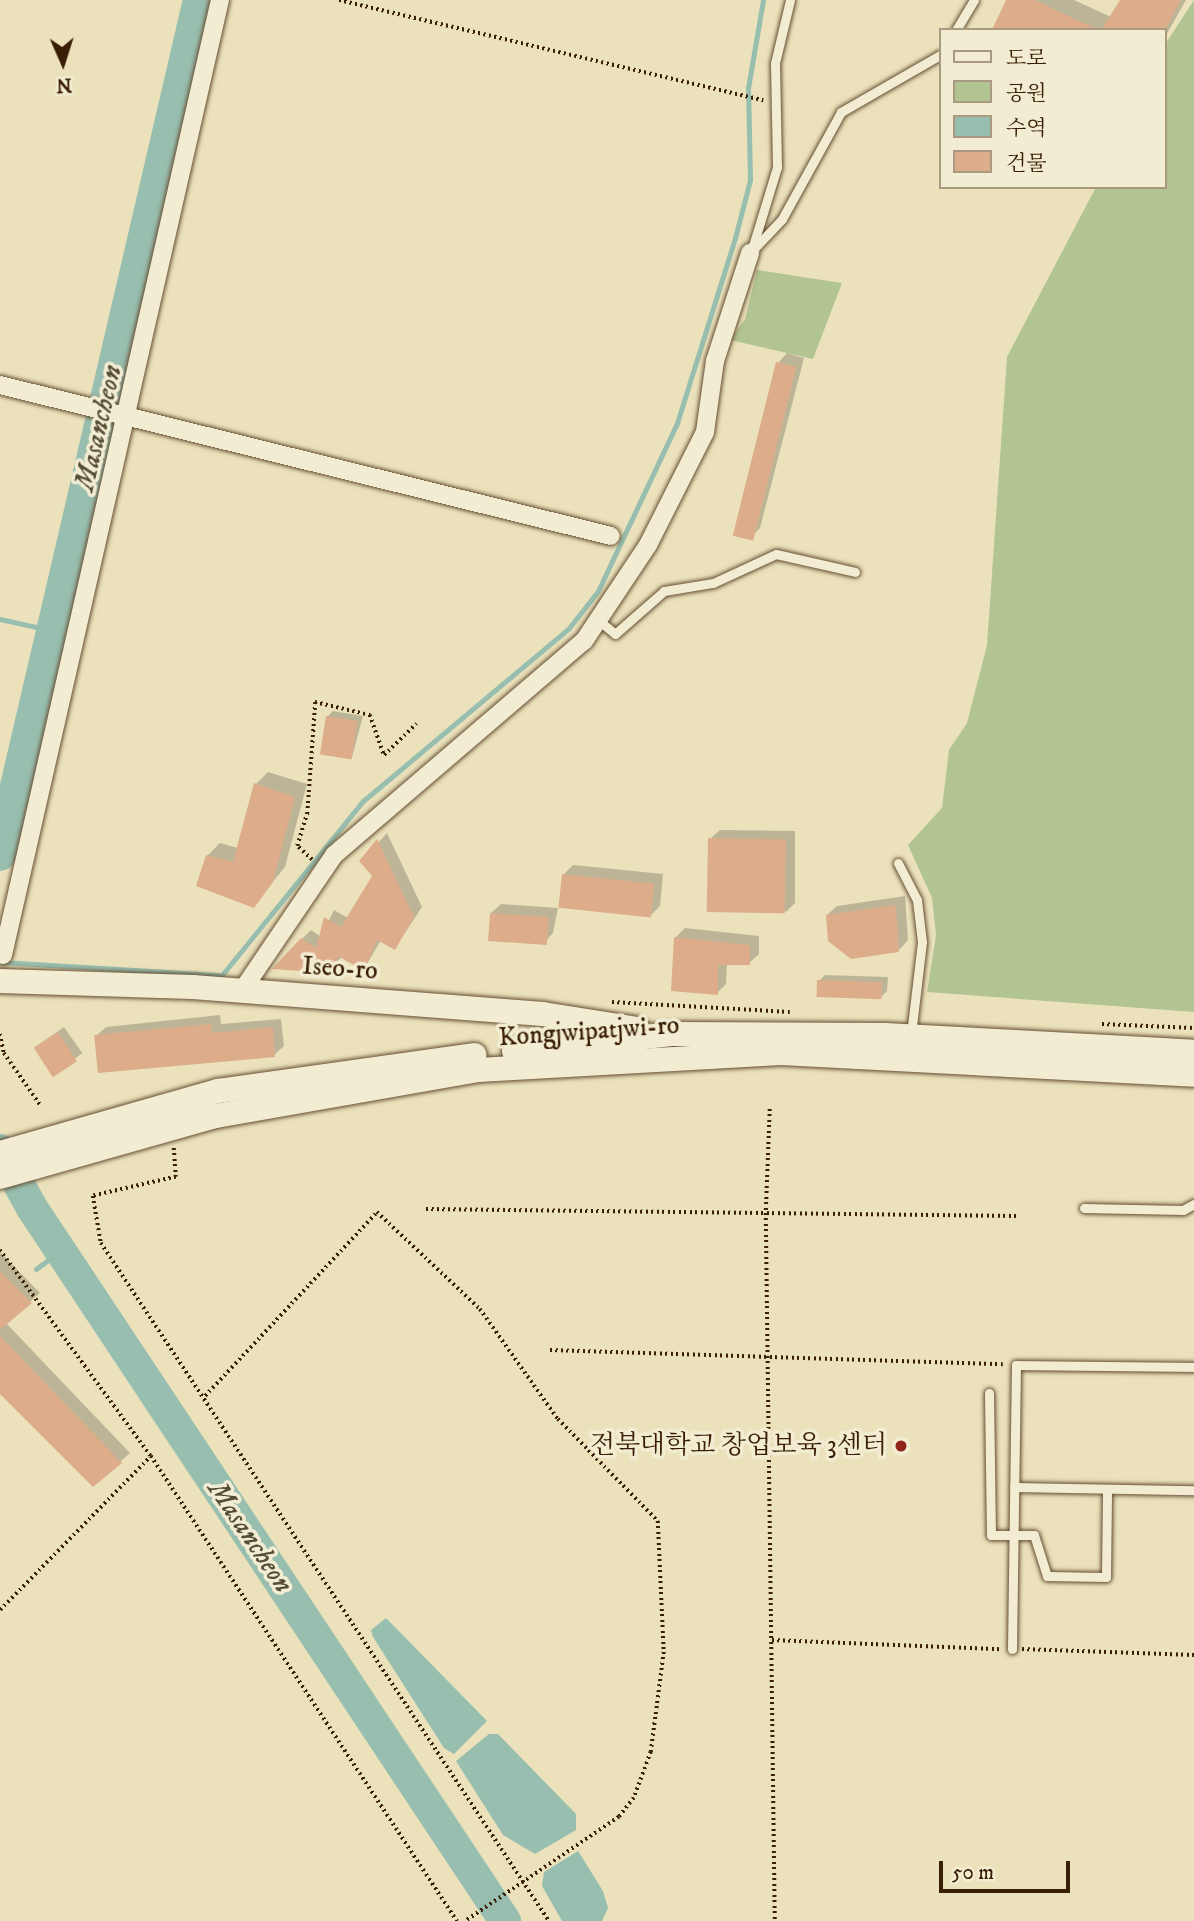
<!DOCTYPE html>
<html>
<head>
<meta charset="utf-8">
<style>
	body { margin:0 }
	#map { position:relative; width:1194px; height:1921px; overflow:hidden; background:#ebe2bc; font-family:"IM FELL DW Pica","Noto Serif KR",serif }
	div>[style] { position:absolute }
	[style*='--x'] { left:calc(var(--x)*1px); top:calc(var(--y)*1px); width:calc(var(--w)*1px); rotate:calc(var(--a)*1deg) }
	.green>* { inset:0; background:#b3c493 }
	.water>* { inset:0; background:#98beaf }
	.shadow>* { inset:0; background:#0003; transform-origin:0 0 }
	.stream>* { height:5px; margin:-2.5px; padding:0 2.5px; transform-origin:2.5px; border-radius:2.5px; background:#98beaf }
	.river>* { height:32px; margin:-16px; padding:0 16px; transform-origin:16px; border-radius:16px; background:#98beaf }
	.building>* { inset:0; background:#ddad8b; transform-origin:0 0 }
	.path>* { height:3.5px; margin-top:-1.75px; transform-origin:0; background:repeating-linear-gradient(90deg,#391d04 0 2px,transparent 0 5.5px) }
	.roads { filter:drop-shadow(0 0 2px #664e32) drop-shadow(0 0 2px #664e32) }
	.lane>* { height:9px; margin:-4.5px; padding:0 4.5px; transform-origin:4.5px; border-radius:4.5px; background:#f2ecd3 }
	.street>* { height:18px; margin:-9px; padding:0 9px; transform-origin:9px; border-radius:9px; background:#f2ecd3 }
	.secondary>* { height:24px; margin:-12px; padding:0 12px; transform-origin:12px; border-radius:12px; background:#f2ecd3 }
	.dots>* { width:19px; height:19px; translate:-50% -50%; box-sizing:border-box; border:4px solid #f2ecd3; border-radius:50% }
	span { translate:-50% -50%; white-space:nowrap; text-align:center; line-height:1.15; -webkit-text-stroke:7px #f2ecd3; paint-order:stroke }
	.street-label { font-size:26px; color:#391d04 }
	.poi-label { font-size:26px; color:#391d04 }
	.right { translate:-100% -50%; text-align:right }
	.water-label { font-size:28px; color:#564d37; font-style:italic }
	.legend { position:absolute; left:939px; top:28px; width:228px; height:161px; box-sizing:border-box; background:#f2ecd3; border:2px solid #a89980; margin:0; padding:9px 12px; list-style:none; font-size:21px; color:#391d04 }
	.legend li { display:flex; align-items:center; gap:14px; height:35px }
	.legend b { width:35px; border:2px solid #a89980 }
	.north { position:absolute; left:28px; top:28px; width:70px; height:70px; -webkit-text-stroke:5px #f2ecd3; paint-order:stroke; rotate:177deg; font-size:19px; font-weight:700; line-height:28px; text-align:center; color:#391d04 }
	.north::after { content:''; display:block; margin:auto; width:24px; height:32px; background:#391d04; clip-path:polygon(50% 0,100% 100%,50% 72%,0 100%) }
	.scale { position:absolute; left:939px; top:1861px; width:131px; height:32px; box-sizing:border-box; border:4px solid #391d04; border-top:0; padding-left:9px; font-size:21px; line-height:24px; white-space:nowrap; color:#391d04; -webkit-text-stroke:5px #f2ecd3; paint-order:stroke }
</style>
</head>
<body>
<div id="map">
	<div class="green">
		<i style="clip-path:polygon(1194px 0,1194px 1012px,927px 992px,936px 935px,932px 898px,908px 845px,942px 808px,949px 750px,967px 723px,987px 645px,1007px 357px,1096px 187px,1164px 187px,1164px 46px)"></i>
		<i style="clip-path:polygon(757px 270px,842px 283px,813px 359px,730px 340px,745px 319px)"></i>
	</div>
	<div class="water">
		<i style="clip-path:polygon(386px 1618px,487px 1721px,454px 1754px,444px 1748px,373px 1637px,371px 1630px)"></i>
		<i style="clip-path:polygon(489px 1734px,498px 1734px,576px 1814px,576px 1830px,535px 1854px,503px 1835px,456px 1761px)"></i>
		<i style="clip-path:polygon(578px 1851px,603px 1891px,608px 1908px,602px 1921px,562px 1921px,542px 1886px,544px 1872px)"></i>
	</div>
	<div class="shadow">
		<i style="clip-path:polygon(1008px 0,1074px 0,1111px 17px,1122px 0,1186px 0,1164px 39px,1164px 30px,994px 30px)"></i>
		<i style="clip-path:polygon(787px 353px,804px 358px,760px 528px,750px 538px,778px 363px)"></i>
		<i style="clip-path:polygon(333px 711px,363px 716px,352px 757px,327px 717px)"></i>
		<i style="clip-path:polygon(268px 772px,307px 784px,285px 867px,253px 906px,207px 856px,220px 843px,238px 848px,256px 784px)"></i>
		<i style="clip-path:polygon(720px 830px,795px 831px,795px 903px,786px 912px,710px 839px)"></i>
		<i style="clip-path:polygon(387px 833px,422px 907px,395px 948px,381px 940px,364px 969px,342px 956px,331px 971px,302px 939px,311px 930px,321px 937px,334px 910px,348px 918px,375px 876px,361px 861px)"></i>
		<i style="clip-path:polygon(573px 865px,663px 874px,660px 906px,651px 915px,564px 874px)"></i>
		<i style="clip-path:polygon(905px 896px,908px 940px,899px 950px,827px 915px,837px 906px)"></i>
		<i style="clip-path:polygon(501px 904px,558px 908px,553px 933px,544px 943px,491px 913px)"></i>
		<i style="clip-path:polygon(685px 928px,759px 936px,759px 954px,749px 963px,727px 963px,726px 984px,717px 993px,676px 937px)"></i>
		<i style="clip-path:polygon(825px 975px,888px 977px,887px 991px,881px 997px,819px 981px)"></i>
		<i style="clip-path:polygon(220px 1015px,221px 1024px,281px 1019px,284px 1046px,274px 1055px,96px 1036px,106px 1027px)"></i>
		<i style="left:64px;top:1027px;width:32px;height:35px;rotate:55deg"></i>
		<i style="clip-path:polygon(0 1252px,40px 1293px,6px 1323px,130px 1453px,94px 1485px,0 1392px)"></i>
	</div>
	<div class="stream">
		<i style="--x:0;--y:619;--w:55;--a:12.5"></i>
		<i style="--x:0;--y:962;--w:222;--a:3.4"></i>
		<i style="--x:222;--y:975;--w:224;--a:-51"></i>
		<i style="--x:363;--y:801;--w:269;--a:-40"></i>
		<i style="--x:569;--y:628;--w:47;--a:-51.9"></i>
		<i style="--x:598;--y:591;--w:186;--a:-64.8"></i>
		<i style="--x:677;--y:423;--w:194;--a:-72.6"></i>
		<i style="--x:735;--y:238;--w:60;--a:-75.5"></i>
		<i style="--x:750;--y:180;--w:92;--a:-91.2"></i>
		<i style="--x:748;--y:88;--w:89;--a:-80.3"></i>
		<i style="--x:36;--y:1269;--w:31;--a:-37"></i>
	</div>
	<div class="river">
		<i style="--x:0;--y:855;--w:878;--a:-76.9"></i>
		<i style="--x:0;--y:1150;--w:66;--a:61.1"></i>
		<i style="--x:32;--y:1208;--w:856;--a:56.44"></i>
	</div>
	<div class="building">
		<i style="clip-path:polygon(1006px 0,1034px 0,1099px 30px,992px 30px)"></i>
		<i style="clip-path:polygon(1120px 0,1181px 0,1165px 30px,1101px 30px)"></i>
		<i style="left:776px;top:362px;width:21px;height:179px;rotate:14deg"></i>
		<i style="left:326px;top:716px;width:32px;height:39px;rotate:9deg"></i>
		<i style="clip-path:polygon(254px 783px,295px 797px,273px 882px,254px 908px,196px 886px,206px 855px,233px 862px)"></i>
		<i style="left:708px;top:838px;width:78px;height:74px;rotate:1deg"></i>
		<i style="clip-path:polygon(377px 839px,414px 917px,395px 950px,377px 940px,364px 971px,338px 956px,332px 973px,272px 969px,301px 938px,316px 948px,324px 917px,341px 927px,372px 876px,359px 861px)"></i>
		<i style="left:562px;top:874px;width:93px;height:34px;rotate:6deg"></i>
		<i style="clip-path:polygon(896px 905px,899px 952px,851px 959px,828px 941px,826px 915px)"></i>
		<i style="left:490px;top:913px;width:59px;height:28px;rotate:4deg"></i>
		<i style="clip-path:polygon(674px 937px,750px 945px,750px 965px,718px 965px,718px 995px,671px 991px)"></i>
		<i style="left:817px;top:980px;width:65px;height:17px;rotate:2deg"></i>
		<i style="clip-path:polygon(211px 1024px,212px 1033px,273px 1027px,275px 1057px,98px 1073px,94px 1035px)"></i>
		<i style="left:58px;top:1032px;width:35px;height:29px;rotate:57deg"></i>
		<i style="clip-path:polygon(0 1271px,32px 1303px,0 1330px)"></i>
		<i style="clip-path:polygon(0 1336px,122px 1463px,93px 1487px,0 1394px)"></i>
	</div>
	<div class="path">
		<i style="--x:339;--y:0;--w:436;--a:13.3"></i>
		<i style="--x:312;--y:860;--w:21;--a:-137"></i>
		<i style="--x:297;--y:846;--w:34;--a:-73"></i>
		<i style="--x:307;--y:814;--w:112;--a:-85.9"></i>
		<i style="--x:315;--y:702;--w:57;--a:13.3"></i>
		<i style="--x:370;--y:715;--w:42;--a:70.7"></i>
		<i style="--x:384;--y:755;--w:45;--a:-44.1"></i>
		<i style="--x:612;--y:1002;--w:178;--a:3.2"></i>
		<i style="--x:1102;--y:1024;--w:92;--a:2.5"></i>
		<i style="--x:0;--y:1034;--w:19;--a:78"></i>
		<i style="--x:4;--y:1053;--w:65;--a:55.1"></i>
		<i style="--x:770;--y:1109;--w:104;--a:92.2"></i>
		<i style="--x:766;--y:1213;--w:708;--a:89.27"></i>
		<i style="--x:174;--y:1148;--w:29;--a:86"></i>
		<i style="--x:176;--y:1177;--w:85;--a:167.1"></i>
		<i style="--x:93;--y:1196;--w:48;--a:80.3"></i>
		<i style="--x:101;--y:1243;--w:813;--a:56.54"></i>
		<i style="--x:426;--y:1209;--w:594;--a:0.68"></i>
		<i style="--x:0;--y:1250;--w:255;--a:53.8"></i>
		<i style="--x:151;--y:1456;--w:557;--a:56.65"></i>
		<i style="--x:550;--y:1350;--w:453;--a:1.8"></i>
		<i style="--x:205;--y:1396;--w:252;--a:-46.9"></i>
		<i style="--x:377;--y:1212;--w:141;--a:43.3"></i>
		<i style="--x:480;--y:1309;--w:135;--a:54.7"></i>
		<i style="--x:558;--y:1419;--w:143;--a:45.6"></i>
		<i style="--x:658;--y:1521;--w:131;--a:87.4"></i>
		<i style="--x:664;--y:1652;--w:101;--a:97.4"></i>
		<i style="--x:651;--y:1752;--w:49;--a:110.3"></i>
		<i style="--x:634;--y:1798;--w:24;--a:128"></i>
		<i style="--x:619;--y:1817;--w:185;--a:145.8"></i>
		<i style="--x:0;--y:1610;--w:216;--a:-45.6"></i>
		<i style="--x:772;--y:1640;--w:229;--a:2.3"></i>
		<i style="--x:1022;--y:1649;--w:172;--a:2"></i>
	</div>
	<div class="roads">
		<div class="lane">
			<i style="--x:956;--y:30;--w:35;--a:-59"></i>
			<i style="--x:752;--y:249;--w:86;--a:-73"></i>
			<i style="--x:777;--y:167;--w:104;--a:-91.1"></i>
			<i style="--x:775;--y:63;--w:65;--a:-76.6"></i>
			<i style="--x:750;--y:253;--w:47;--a:-46.7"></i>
			<i style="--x:782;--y:219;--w:122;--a:-61.1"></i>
			<i style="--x:841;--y:112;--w:114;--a:-29.9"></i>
			<i style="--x:598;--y:620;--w:22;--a:39"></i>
			<i style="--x:615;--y:634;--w:65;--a:-41.3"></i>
			<i style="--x:664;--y:591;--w:50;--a:-9.3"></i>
			<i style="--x:713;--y:583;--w:69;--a:-24.7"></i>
			<i style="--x:776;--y:554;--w:81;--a:12.8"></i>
			<i style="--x:898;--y:863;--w:42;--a:62.8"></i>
			<i style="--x:917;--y:900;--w:42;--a:83.2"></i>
			<i style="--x:922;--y:942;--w:93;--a:96.8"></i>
			<i style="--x:1084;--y:1208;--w:99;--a:1.2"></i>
			<i style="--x:1183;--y:1210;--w:13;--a:-29"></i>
			<i style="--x:989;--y:1393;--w:142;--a:89.2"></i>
			<i style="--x:991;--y:1535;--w:43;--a:0"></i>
			<i style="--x:1034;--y:1535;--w:43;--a:72.4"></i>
			<i style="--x:1047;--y:1576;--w:59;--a:1"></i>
			<i style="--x:1106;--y:1577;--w:86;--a:-89.3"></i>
			<i style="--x:1014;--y:1487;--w:180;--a:1"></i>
			<i style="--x:1012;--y:1649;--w:284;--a:-89.2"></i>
			<i style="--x:1016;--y:1365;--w:178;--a:0.6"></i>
		</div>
		<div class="street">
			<i style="--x:0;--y:385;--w:629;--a:13.88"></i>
			<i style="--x:3;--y:955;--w:979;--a:-77.2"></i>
			<i style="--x:241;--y:992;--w:166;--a:-55.8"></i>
			<i style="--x:334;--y:855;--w:329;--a:-40.6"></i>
			<i style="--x:584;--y:641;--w:115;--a:-56.3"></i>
			<i style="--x:648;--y:545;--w:127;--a:-63.2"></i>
			<i style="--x:705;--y:432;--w:72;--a:-82"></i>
			<i style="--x:715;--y:361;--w:114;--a:-72"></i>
		</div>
		<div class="secondary">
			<i style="--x:0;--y:981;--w:193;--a:1.8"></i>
			<i style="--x:193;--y:987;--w:351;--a:4.4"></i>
			<i style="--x:543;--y:1014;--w:96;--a:9"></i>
			<i style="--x:514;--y:1051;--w:161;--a:-6.1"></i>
			<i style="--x:674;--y:1034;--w:211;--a:0.3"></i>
			<i style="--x:885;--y:1035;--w:309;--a:3.1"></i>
			<i style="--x:0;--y:1153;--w:227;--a:-15.9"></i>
			<i style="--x:218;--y:1091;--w:259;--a:-8"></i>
			<i style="--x:0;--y:1177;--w:223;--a:-15.8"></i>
			<i style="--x:215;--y:1116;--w:267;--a:-9.9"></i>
			<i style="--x:478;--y:1070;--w:303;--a:-3.2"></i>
			<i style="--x:781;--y:1053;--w:414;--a:3"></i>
		</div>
	</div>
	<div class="dots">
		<i style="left:901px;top:1446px;background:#8f2418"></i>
	</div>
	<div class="street-label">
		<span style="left:340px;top:969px;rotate:4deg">Iseo-ro</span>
		<span style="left:589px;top:1032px;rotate:-4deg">Kongjwipatjwi-ro</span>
	</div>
	<div class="poi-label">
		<span class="right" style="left:887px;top:1446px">전북대학교 창업보육 3센터</span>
	</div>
	<div class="water-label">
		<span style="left:99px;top:428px;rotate:-77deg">Masancheon</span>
		<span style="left:250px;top:1537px;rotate:56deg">Masancheon</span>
	</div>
	<ul class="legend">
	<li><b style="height:9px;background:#f2ecd3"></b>도로</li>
	<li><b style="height:19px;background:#b3c493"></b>공원</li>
	<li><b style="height:19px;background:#98beaf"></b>수역</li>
	<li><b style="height:19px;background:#ddad8b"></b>건물</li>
	</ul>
	<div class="north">N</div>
	<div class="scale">50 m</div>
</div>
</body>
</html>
